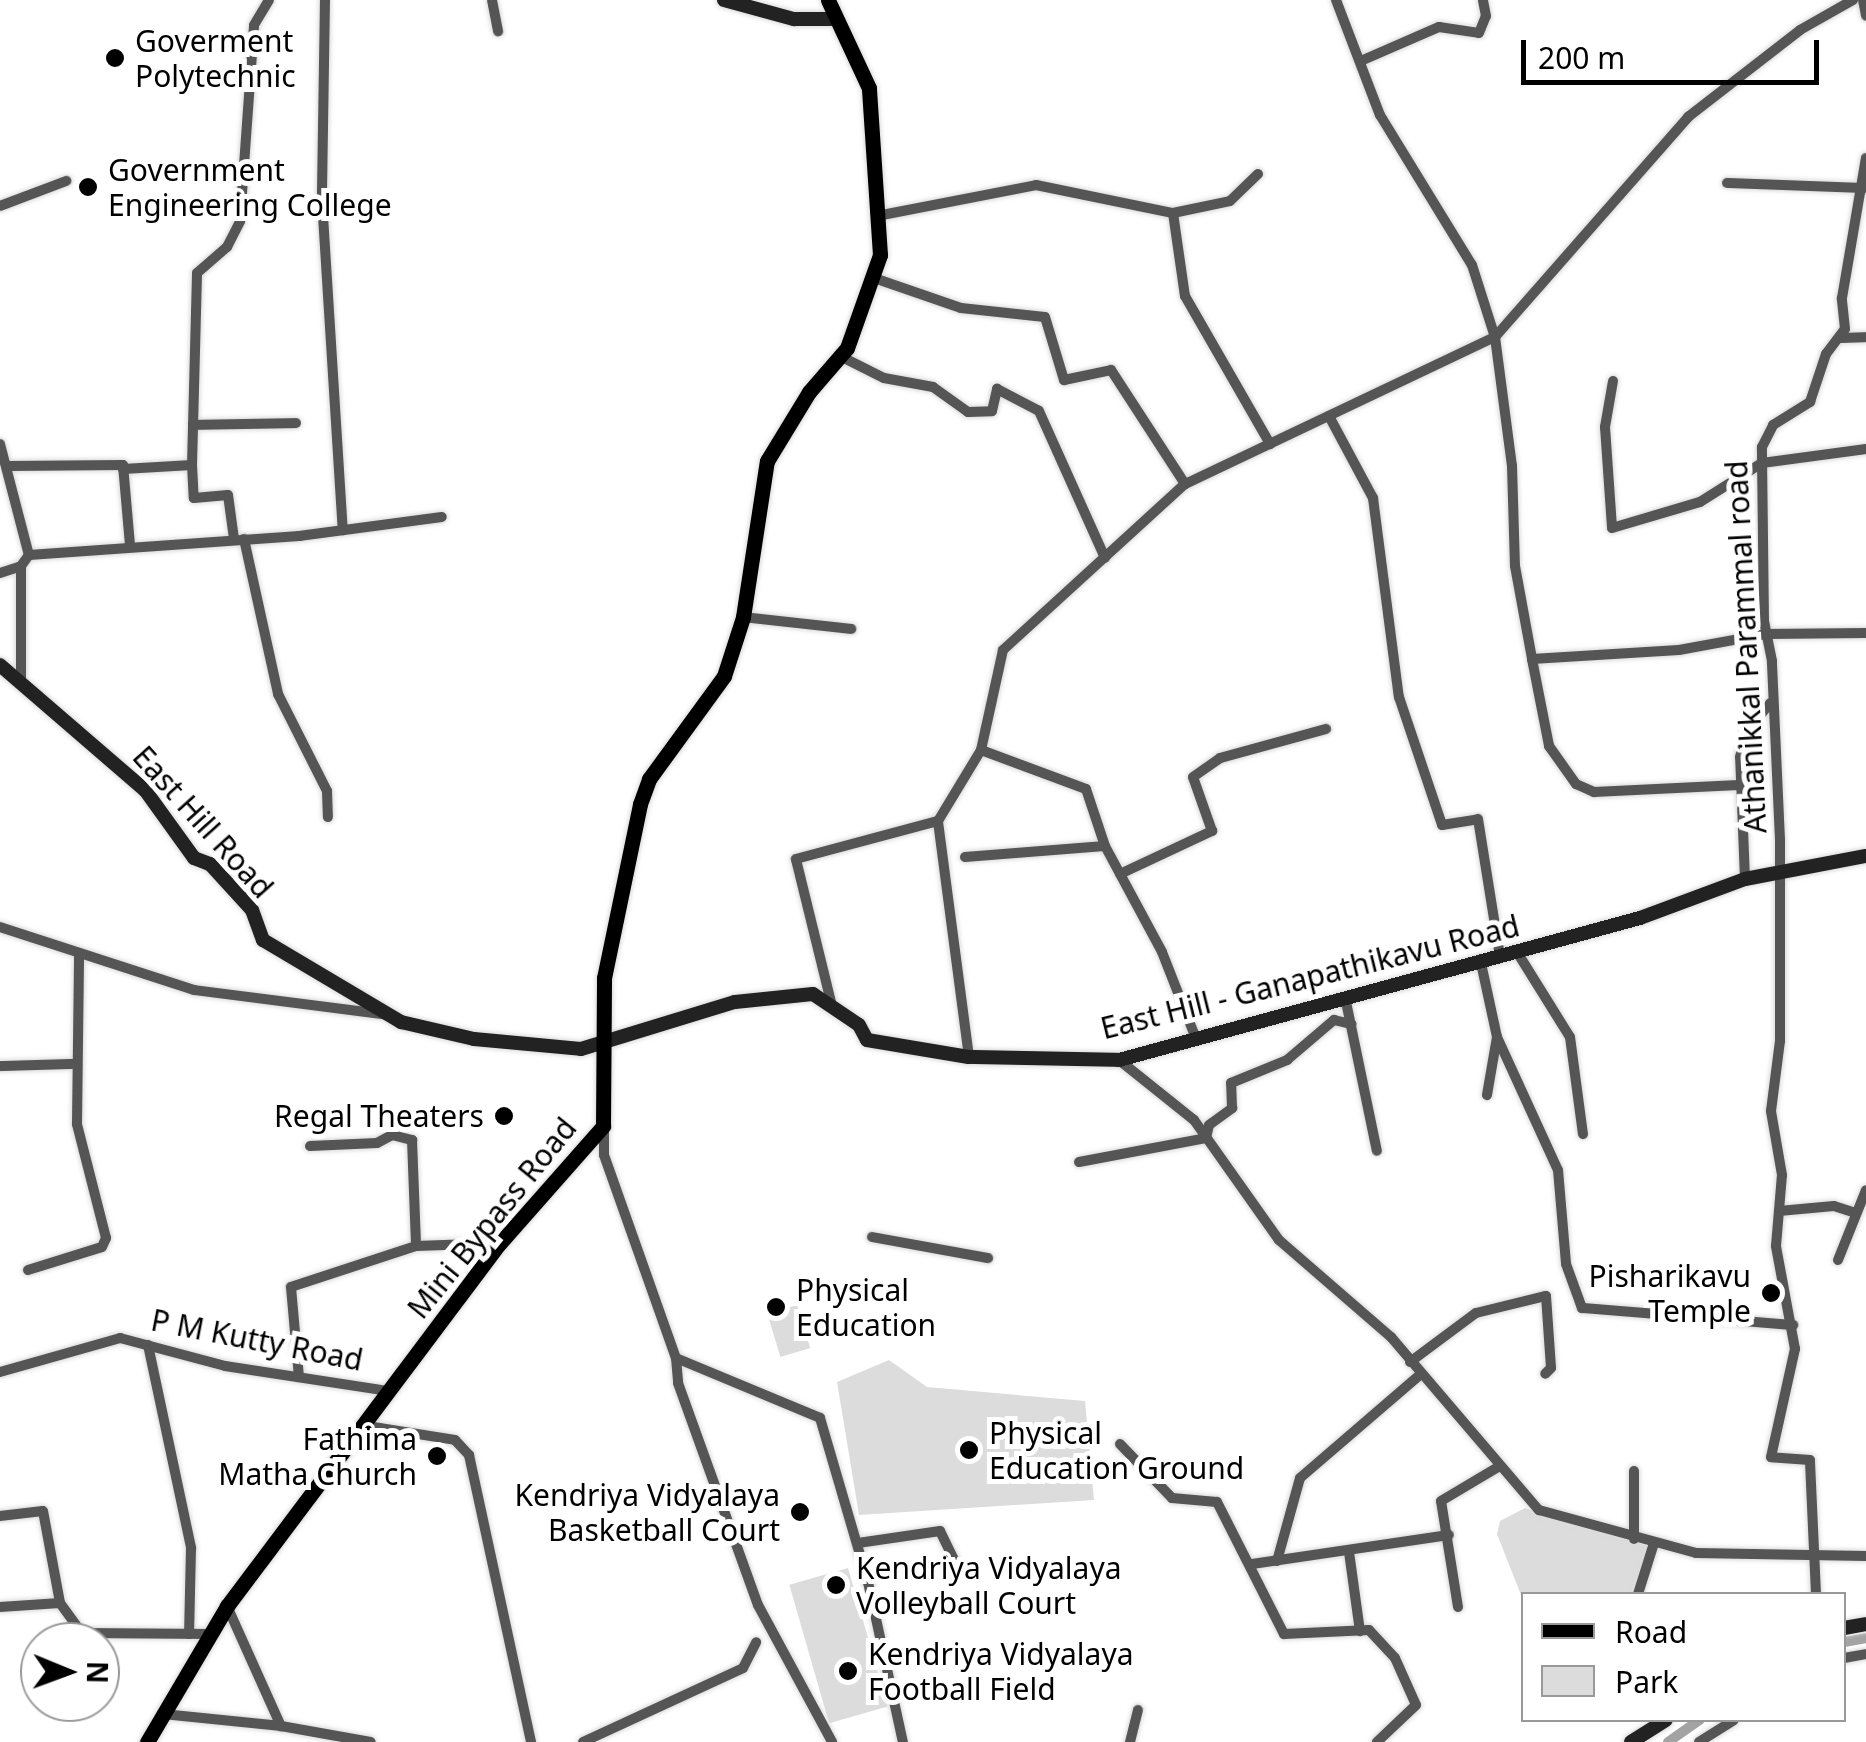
<!DOCTYPE html>
<html>
<head>
<meta charset="utf-8">
<style>
	body { margin:0 }
	#map { position:relative; width:1866px; height:1742px; overflow:hidden; background:#fff; font-family:"Noto Sans",sans-serif }
	div>[style] { position:absolute }
	[style*='--x'] { left:calc(var(--x)*1px); top:calc(var(--y)*1px); width:calc(var(--w)*1px); rotate:calc(var(--a)*1deg) }
	.green>* { inset:0; background:#dcdcdc; transform-origin:0 0 }
	.canal>* { height:10px; margin:-5px; padding:0 5px; transform-origin:5px; border-radius:5px; background:#a3a3a3 }
	.roads { filter:drop-shadow(0 0 2px #dbdbdb) drop-shadow(0 0 2px #dbdbdb) }
	.street>* { height:10px; margin:-5px; padding:0 5px; transform-origin:5px; border-radius:5px; background:#555 }
	.secondary>* { height:14px; margin:-7px; padding:0 7px; transform-origin:7px; border-radius:7px; background:#222 }
	.primary>* { height:15px; margin:-7.5px; padding:0 7.5px; transform-origin:7.5px; border-radius:7.5px; background:#000 }
	.dots>* { width:28px; height:28px; translate:-50% -50%; box-sizing:border-box; border:5px solid #fff; border-radius:50% }
	span { translate:-50% -50%; white-space:nowrap; text-align:center; line-height:1.15; -webkit-text-stroke:10px #fff; paint-order:stroke }
	.poi-label { font-size:30px; color:#000 }
	.left { translate:0 -50%; text-align:left }
	.right { translate:-100% -50%; text-align:right }
	.street-label { font-size:30px; color:#000 }
	.legend { position:absolute; left:1521px; top:1592px; width:325px; height:130px; box-sizing:border-box; background:#fff; border:2px solid #999; margin:0; padding:12px 18px; list-style:none; font-size:30px; color:#000 }
	.legend li { display:flex; align-items:center; gap:20px; height:50px }
	.legend b { width:50px; border:2px solid #999 }
	.north { position:absolute; left:20px; top:1622px; width:100px; height:100px; box-sizing:border-box; background:#fff; border:2px solid #999; border-radius:50%; rotate:91deg; font-size:28px; font-weight:700; line-height:40px; text-align:center; color:#000 }
	.north::after { content:''; display:block; margin:auto; width:35px; height:45px; background:#000; clip-path:polygon(50% 0,100% 100%,50% 72%,0 100%) }
	.scale { position:absolute; left:1521px; top:40px; width:298px; height:45px; box-sizing:border-box; border:5px solid #000; border-top:0; padding-left:12px; font-size:30px; line-height:35px; white-space:nowrap; color:#000; -webkit-text-stroke:8px #fff; paint-order:stroke }
</style>
</head>
<body>
<div id="map">
	<div class="green">
		<i style="left:797px;top:1305px;width:45px;height:31px;rotate:73deg"></i>
		<i style="clip-path:polygon(889px 1360px,927px 1387px,1085px 1401px,1094px 1500px,859px 1515px,837px 1382px)"></i>
		<i style="clip-path:polygon(1525px 1508px,1648px 1546px,1632px 1594px,1521px 1595px,1497px 1534px,1500px 1521px)"></i>
		<i style="left:848px;top:1568px;width:144px;height:61px;rotate:74deg"></i>
	</div>
	<div class="canal">
		<i style="--x:1844;--y:1642;--w:22;--a:-10"></i>
		<i style="--x:1668;--y:1742;--w:39;--a:-35"></i>
	</div>
	<div class="roads">
		<div class="street">
			<i style="--x:325;--y:0;--w:200;--a:90.9"></i>
			<i style="--x:322;--y:200;--w:331;--a:86.4"></i>
			<i style="--x:492;--y:0;--w:32;--a:79"></i>
			<i style="--x:1336;--y:0;--w:123;--a:69.1"></i>
			<i style="--x:1380;--y:115;--w:176;--a:58.5"></i>
			<i style="--x:1472;--y:265;--w:76;--a:72.3"></i>
			<i style="--x:1495;--y:337;--w:130;--a:82.5"></i>
			<i style="--x:1512;--y:466;--w:100;--a:88.3"></i>
			<i style="--x:1515;--y:566;--w:95;--a:79.6"></i>
			<i style="--x:1532;--y:659;--w:147;--a:-3.5"></i>
			<i style="--x:1679;--y:650;--w:88;--a:-10.4"></i>
			<i style="--x:1766;--y:634;--w:100;--a:-0.6"></i>
			<i style="--x:1863;--y:0;--w:16;--a:79"></i>
			<i style="--x:1363;--y:60;--w:83;--a:-23.5"></i>
			<i style="--x:1439;--y:27;--w:40;--a:8.5"></i>
			<i style="--x:1479;--y:33;--w:18;--a:-68"></i>
			<i style="--x:1486;--y:16;--w:16;--a:-101"></i>
			<i style="--x:1727;--y:183;--w:138;--a:2.1"></i>
			<i style="--x:0;--y:206;--w:71;--a:-20.7"></i>
			<i style="--x:1173;--y:213;--w:84;--a:81.8"></i>
			<i style="--x:1185;--y:296;--w:171;--a:60.1"></i>
			<i style="--x:882;--y:215;--w:157;--a:-11"></i>
			<i style="--x:1036;--y:185;--w:140;--a:11.6"></i>
			<i style="--x:1173;--y:213;--w:58;--a:-11.9"></i>
			<i style="--x:1230;--y:201;--w:39;--a:-44"></i>
			<i style="--x:874;--y:278;--w:92;--a:19"></i>
			<i style="--x:961;--y:308;--w:84;--a:6.1"></i>
			<i style="--x:1045;--y:317;--w:66;--a:73.2"></i>
			<i style="--x:1064;--y:380;--w:48;--a:-12"></i>
			<i style="--x:1111;--y:370;--w:136;--a:57"></i>
			<i style="--x:1839;--y:338;--w:27;--a:-2"></i>
			<i style="--x:840;--y:356;--w:49;--a:26.6"></i>
			<i style="--x:884;--y:378;--w:50;--a:10.4"></i>
			<i style="--x:933;--y:387;--w:43;--a:35.5"></i>
			<i style="--x:968;--y:412;--w:24;--a:-2"></i>
			<i style="--x:992;--y:411;--w:23;--a:-77"></i>
			<i style="--x:997;--y:389;--w:47;--a:27.6"></i>
			<i style="--x:1039;--y:411;--w:161;--a:65.8"></i>
			<i style="--x:1613;--y:381;--w:47;--a:99.9"></i>
			<i style="--x:1605;--y:427;--w:101;--a:86"></i>
			<i style="--x:1612;--y:528;--w:92;--a:-16.5"></i>
			<i style="--x:1700;--y:502;--w:73;--a:-32.2"></i>
			<i style="--x:1762;--y:463;--w:105;--a:-7.7"></i>
			<i style="--x:1329;--y:416;--w:93;--a:61.8"></i>
			<i style="--x:1373;--y:498;--w:201;--a:82.6"></i>
			<i style="--x:1399;--y:697;--w:135;--a:71.4"></i>
			<i style="--x:1442;--y:825;--w:36;--a:-9"></i>
			<i style="--x:1478;--y:819;--w:139;--a:80.9"></i>
			<i style="--x:193;--y:425;--w:103;--a:-1.1"></i>
			<i style="--x:0;--y:444;--w:115;--a:75.4"></i>
			<i style="--x:192;--y:465;--w:192;--a:-88.5"></i>
			<i style="--x:197;--y:273;--w:40;--a:-41"></i>
			<i style="--x:227;--y:247;--w:29;--a:-63"></i>
			<i style="--x:240;--y:221;--w:196;--a:-85.9"></i>
			<i style="--x:254;--y:25;--w:29;--a:-59"></i>
			<i style="--x:8;--y:466;--w:115;--a:-0.5"></i>
			<i style="--x:123;--y:465;--w:80;--a:85"></i>
			<i style="--x:123;--y:469;--w:69;--a:-3.3"></i>
			<i style="--x:192;--y:465;--w:33;--a:87"></i>
			<i style="--x:194;--y:498;--w:34;--a:-5"></i>
			<i style="--x:228;--y:495;--w:44;--a:82.2"></i>
			<i style="--x:244;--y:539;--w:159;--a:77.6"></i>
			<i style="--x:278;--y:694;--w:109;--a:63.2"></i>
			<i style="--x:327;--y:791;--w:26;--a:88"></i>
			<i style="--x:0;--y:573;--w:22;--a:-18"></i>
			<i style="--x:743;--y:617;--w:109;--a:6.3"></i>
			<i style="--x:1532;--y:659;--w:89;--a:78.9"></i>
			<i style="--x:1549;--y:746;--w:47;--a:54.6"></i>
			<i style="--x:1576;--y:784;--w:20;--a:24"></i>
			<i style="--x:1594;--y:792;--w:145;--a:-2.8"></i>
			<i style="--x:21;--y:683;--w:117;--a:-90"></i>
			<i style="--x:21;--y:566;--w:14;--a:-54"></i>
			<i style="--x:29;--y:555;--w:271;--a:-4"></i>
			<i style="--x:299;--y:536;--w:144;--a:-7.6"></i>
			<i style="--x:981;--y:750;--w:112;--a:20.4"></i>
			<i style="--x:1086;--y:789;--w:60;--a:71.6"></i>
			<i style="--x:965;--y:857;--w:140;--a:-4.5"></i>
			<i style="--x:1105;--y:846;--w:120;--a:61.7"></i>
			<i style="--x:1162;--y:952;--w:90;--a:68.6"></i>
			<i style="--x:1120;--y:874;--w:102;--a:-25.1"></i>
			<i style="--x:1212;--y:831;--w:57;--a:-109.4"></i>
			<i style="--x:1193;--y:777;--w:33;--a:-35"></i>
			<i style="--x:1220;--y:758;--w:110;--a:-15.3"></i>
			<i style="--x:1745;--y:879;--w:122;--a:-92.3"></i>
			<i style="--x:1740;--y:757;--w:26;--a:-77"></i>
			<i style="--x:1746;--y:732;--w:38;--a:-50"></i>
			<i style="--x:0;--y:927;--w:204;--a:18"></i>
			<i style="--x:194;--y:990;--w:190;--a:7.3"></i>
			<i style="--x:1517;--y:952;--w:100;--a:58.1"></i>
			<i style="--x:1570;--y:1037;--w:98;--a:82.4"></i>
			<i style="--x:1481;--y:963;--w:76;--a:77.8"></i>
			<i style="--x:1497;--y:1037;--w:59;--a:99.8"></i>
			<i style="--x:1345;--y:997;--w:157;--a:78.3"></i>
			<i style="--x:832;--y:1006;--w:151;--a:-103.8"></i>
			<i style="--x:796;--y:859;--w:147;--a:-15"></i>
			<i style="--x:1497;--y:1037;--w:146;--a:65.4"></i>
			<i style="--x:1558;--y:1170;--w:94;--a:85.1"></i>
			<i style="--x:1566;--y:1264;--w:47;--a:70"></i>
			<i style="--x:1582;--y:1308;--w:212;--a:4.6"></i>
			<i style="--x:969;--y:1057;--w:238;--a:-97.5"></i>
			<i style="--x:938;--y:821;--w:83;--a:-58.8"></i>
			<i style="--x:981;--y:750;--w:102;--a:-77.6"></i>
			<i style="--x:1003;--y:650;--w:246;--a:-42.4"></i>
			<i style="--x:1185;--y:484;--w:343;--a:-25.4"></i>
			<i style="--x:1495;--y:337;--w:293;--a:-48.7"></i>
			<i style="--x:1688;--y:117;--w:142;--a:-37.8"></i>
			<i style="--x:1800;--y:30;--w:61;--a:-29.5"></i>
			<i style="--x:1119;--y:1060;--w:96;--a:38.7"></i>
			<i style="--x:1194;--y:1120;--w:147;--a:54.7"></i>
			<i style="--x:1279;--y:1240;--w:148;--a:40.9"></i>
			<i style="--x:1391;--y:1337;--w:228;--a:49.5"></i>
			<i style="--x:1539;--y:1510;--w:163;--a:15.3"></i>
			<i style="--x:1696;--y:1553;--w:170;--a:1"></i>
			<i style="--x:0;--y:1066;--w:73;--a:-1.6"></i>
			<i style="--x:604;--y:1127;--w:28;--a:90"></i>
			<i style="--x:604;--y:1155;--w:215;--a:70.5"></i>
			<i style="--x:676;--y:1358;--w:156;--a:22.6"></i>
			<i style="--x:820;--y:1418;--w:171;--a:73.7"></i>
			<i style="--x:868;--y:1582;--w:164;--a:77.7"></i>
			<i style="--x:310;--y:1146;--w:67;--a:-2.6"></i>
			<i style="--x:377;--y:1143;--w:17;--a:-28"></i>
			<i style="--x:392;--y:1135;--w:21;--a:14"></i>
			<i style="--x:412;--y:1140;--w:106;--a:87.8"></i>
			<i style="--x:416;--y:1246;--w:84;--a:-2"></i>
			<i style="--x:1079;--y:1162;--w:129;--a:-10.7"></i>
			<i style="--x:1206;--y:1138;--w:13;--a:-77"></i>
			<i style="--x:1209;--y:1125;--w:29;--a:-36"></i>
			<i style="--x:1232;--y:1108;--w:25;--a:-92"></i>
			<i style="--x:1231;--y:1083;--w:61;--a:-22.3"></i>
			<i style="--x:1287;--y:1060;--w:62;--a:-40.4"></i>
			<i style="--x:1334;--y:1020;--w:18;--a:13"></i>
			<i style="--x:1779;--y:1211;--w:55;--a:-5.2"></i>
			<i style="--x:1834;--y:1206;--w:22;--a:18"></i>
			<i style="--x:872;--y:1237;--w:118;--a:10.3"></i>
			<i style="--x:1838;--y:1260;--w:75;--a:-68.2"></i>
			<i style="--x:28;--y:1270;--w:77;--a:-17.3"></i>
			<i style="--x:102;--y:1247;--w:10;--a:-66"></i>
			<i style="--x:106;--y:1238;--w:118;--a:-104.3"></i>
			<i style="--x:77;--y:1124;--w:168;--a:-89.3"></i>
			<i style="--x:148;--y:1345;--w:208;--a:78"></i>
			<i style="--x:191;--y:1548;--w:86;--a:91.3"></i>
			<i style="--x:676;--y:1358;--w:25;--a:85"></i>
			<i style="--x:678;--y:1383;--w:236;--a:70.2"></i>
			<i style="--x:758;--y:1605;--w:156;--a:61.6"></i>
			<i style="--x:1410;--y:1362;--w:82;--a:-36.6"></i>
			<i style="--x:1476;--y:1313;--w:72;--a:-13.7"></i>
			<i style="--x:1546;--y:1296;--w:72;--a:86"></i>
			<i style="--x:1551;--y:1368;--w:8;--a:135"></i>
			<i style="--x:0;--y:1372;--w:125;--a:-15.8"></i>
			<i style="--x:120;--y:1338;--w:109;--a:14.9"></i>
			<i style="--x:225;--y:1366;--w:166;--a:8.7"></i>
			<i style="--x:299;--y:1377;--w:90;--a:-95.1"></i>
			<i style="--x:291;--y:1287;--w:132;--a:-18.2"></i>
			<i style="--x:367;--y:1426;--w:89;--a:9"></i>
			<i style="--x:455;--y:1440;--w:21;--a:47"></i>
			<i style="--x:469;--y:1455;--w:294;--a:77.8"></i>
			<i style="--x:1120;--y:1444;--w:75;--a:46.1"></i>
			<i style="--x:1172;--y:1498;--w:45;--a:5.1"></i>
			<i style="--x:1217;--y:1502;--w:148;--a:63.1"></i>
			<i style="--x:1284;--y:1634;--w:85;--a:-2.7"></i>
			<i style="--x:1369;--y:1630;--w:38;--a:47"></i>
			<i style="--x:1395;--y:1658;--w:51;--a:65.9"></i>
			<i style="--x:1416;--y:1705;--w:54;--a:136.5"></i>
			<i style="--x:1634;--y:1471;--w:68;--a:90"></i>
			<i style="--x:0;--y:1516;--w:43;--a:-6.6"></i>
			<i style="--x:43;--y:1511;--w:94;--a:79.5"></i>
			<i style="--x:60;--y:1603;--w:37;--a:54"></i>
			<i style="--x:82;--y:1633;--w:129;--a:0.4"></i>
			<i style="--x:858;--y:1543;--w:83;--a:-8.3"></i>
			<i style="--x:940;--y:1531;--w:43;--a:64"></i>
			<i style="--x:1349;--y:1552;--w:80;--a:82.1"></i>
			<i style="--x:1277;--y:1561;--w:86;--a:-74.5"></i>
			<i style="--x:1300;--y:1478;--w:160;--a:-40.7"></i>
			<i style="--x:1252;--y:1564;--w:199;--a:-8.4"></i>
			<i style="--x:1638;--y:1594;--w:53;--a:-72.6"></i>
			<i style="--x:1816;--y:1594;--w:134;--a:-92.6"></i>
			<i style="--x:1810;--y:1460;--w:39;--a:-176"></i>
			<i style="--x:1771;--y:1457;--w:111;--a:-77.5"></i>
			<i style="--x:1795;--y:1349;--w:105;--a:-100.5"></i>
			<i style="--x:1776;--y:1246;--w:71;--a:-85.2"></i>
			<i style="--x:1782;--y:1175;--w:65;--a:-99.8"></i>
			<i style="--x:1771;--y:1111;--w:71;--a:-82.7"></i>
			<i style="--x:1780;--y:1041;--w:201;--a:-90"></i>
			<i style="--x:1780;--y:840;--w:179;--a:-92.6"></i>
			<i style="--x:1772;--y:661;--w:41;--a:-101.3"></i>
			<i style="--x:1764;--y:621;--w:174;--a:-90.7"></i>
			<i style="--x:1762;--y:447;--w:25;--a:-63"></i>
			<i style="--x:1773;--y:425;--w:44;--a:-31.9"></i>
			<i style="--x:1810;--y:402;--w:51;--a:-71.6"></i>
			<i style="--x:1826;--y:354;--w:31;--a:-53"></i>
			<i style="--x:1845;--y:329;--w:31;--a:-96"></i>
			<i style="--x:1842;--y:298;--w:142;--a:-80.3"></i>
			<i style="--x:227;--y:1606;--w:132;--a:65.8"></i>
			<i style="--x:281;--y:1726;--w:91;--a:10.1"></i>
			<i style="--x:0;--y:1607;--w:60;--a:-3.8"></i>
			<i style="--x:1458;--y:1607;--w:107;--a:-99.1"></i>
			<i style="--x:1441;--y:1501;--w:66;--a:-30.8"></i>
			<i style="--x:1844;--y:1658;--w:22;--a:-10"></i>
			<i style="--x:163;--y:1714;--w:119;--a:5.8"></i>
			<i style="--x:583;--y:1742;--w:176;--a:-24.8"></i>
			<i style="--x:743;--y:1668;--w:29;--a:-63"></i>
			<i style="--x:1130;--y:1742;--w:33;--a:-76"></i>
			<i style="--x:1699;--y:1742;--w:41;--a:-32.2"></i>
		</div>
		<div class="secondary">
			<i style="--x:724;--y:0;--w:73;--a:15.2"></i>
			<i style="--x:794;--y:19;--w:37;--a:0"></i>
			<i style="--x:0;--y:665;--w:191;--a:40.8"></i>
			<i style="--x:145;--y:790;--w:84;--a:54.2"></i>
			<i style="--x:194;--y:858;--w:17;--a:21"></i>
			<i style="--x:210;--y:864;--w:62;--a:47.6"></i>
			<i style="--x:252;--y:910;--w:32;--a:70"></i>
			<i style="--x:263;--y:940;--w:161;--a:30.7"></i>
			<i style="--x:401;--y:1022;--w:75;--a:13.1"></i>
			<i style="--x:474;--y:1039;--w:107;--a:5.3"></i>
			<i style="--x:581;--y:1049;--w:161;--a:-17"></i>
			<i style="--x:735;--y:1002;--w:78;--a:-5.9"></i>
			<i style="--x:813;--y:994;--w:55;--a:34"></i>
			<i style="--x:859;--y:1025;--w:17;--a:62"></i>
			<i style="--x:867;--y:1040;--w:103;--a:9.5"></i>
			<i style="--x:969;--y:1057;--w:150;--a:1.1"></i>
			<i style="--x:1119;--y:1060;--w:540;--a:-15.25"></i>
			<i style="--x:1640;--y:918;--w:112;--a:-20.4"></i>
			<i style="--x:1745;--y:879;--w:123;--a:-10.8"></i>
			<i style="--x:1844;--y:1628;--w:22;--a:-10"></i>
			<i style="--x:1631;--y:1742;--w:41;--a:-32.2"></i>
		</div>
		<div class="primary">
			<i style="--x:147;--y:1742;--w:158;--a:-59.5"></i>
			<i style="--x:227;--y:1606;--w:454;--a:-53.1"></i>
			<i style="--x:500;--y:1243;--w:156;--a:-48.6"></i>
			<i style="--x:603;--y:1126;--w:148;--a:-89.6"></i>
			<i style="--x:604;--y:978;--w:178;--a:-78.3"></i>
			<i style="--x:640;--y:804;--w:27;--a:-70"></i>
			<i style="--x:649;--y:779;--w:127;--a:-53.9"></i>
			<i style="--x:724;--y:676;--w:62;--a:-72.1"></i>
			<i style="--x:743;--y:617;--w:158;--a:-81.3"></i>
			<i style="--x:767;--y:461;--w:81;--a:-58.7"></i>
			<i style="--x:809;--y:392;--w:58;--a:-49.2"></i>
			<i style="--x:847;--y:348;--w:99;--a:-70.5"></i>
			<i style="--x:880;--y:255;--w:167;--a:-93.8"></i>
			<i style="--x:869;--y:88;--w:97;--a:-115"></i>
		</div>
	</div>
	<div class="dots">
		<i style="left:115px;top:58px;background:#000"></i>
		<i style="left:88px;top:187px;background:#000"></i>
		<i style="left:504px;top:1116px;background:#000"></i>
		<i style="left:1771px;top:1293px;background:#000"></i>
		<i style="left:776px;top:1307px;background:#000"></i>
		<i style="left:969px;top:1450px;background:#000"></i>
		<i style="left:437px;top:1456px;background:#000"></i>
		<i style="left:800px;top:1512px;background:#000"></i>
		<i style="left:836px;top:1585px;background:#000"></i>
		<i style="left:848px;top:1671px;background:#000"></i>
	</div>
	<div class="poi-label">
		<span class="left" style="left:135px;top:58px">Goverment<br>Polytechnic</span>
		<span class="left" style="left:108px;top:187px">Government<br>Engineering College</span>
		<span class="right" style="left:484px;top:1116px">Regal Theaters</span>
		<span class="right" style="left:1751px;top:1293px">Pisharikavu<br>Temple</span>
		<span class="left" style="left:796px;top:1307px">Physical<br>Education</span>
		<span class="left" style="left:989px;top:1450px">Physical<br>Education Ground</span>
		<span class="right" style="left:417px;top:1456px">Fathima<br>Matha Church</span>
		<span class="right" style="left:780px;top:1512px">Kendriya Vidyalaya<br>Basketball Court</span>
		<span class="left" style="left:856px;top:1585px">Kendriya Vidyalaya<br>Volleyball Court</span>
		<span class="left" style="left:868px;top:1671px">Kendriya Vidyalaya<br>Football Field</span>
	</div>
	<div class="street-label">
		<span style="left:1746px;top:647px;rotate:-93deg">Athanikkal Parammal road</span>
		<span style="left:203px;top:822px;rotate:48deg">East Hill Road</span>
		<span style="left:1310px;top:977px;rotate:-14deg">East Hill - Ganapathikavu Road</span>
		<span style="left:492px;top:1218px;rotate:-51deg">Mini Bypass Road</span>
		<span style="left:257px;top:1340px;rotate:11deg">P M Kutty Road</span>
	</div>
	<ul class="legend">
	<li><b style="height:12px;background:#000"></b>Road</li>
	<li><b style="height:28px;background:#dcdcdc"></b>Park</li>
	</ul>
	<div class="north">N</div>
	<div class="scale">200 m</div>
</div>
</body>
</html>
